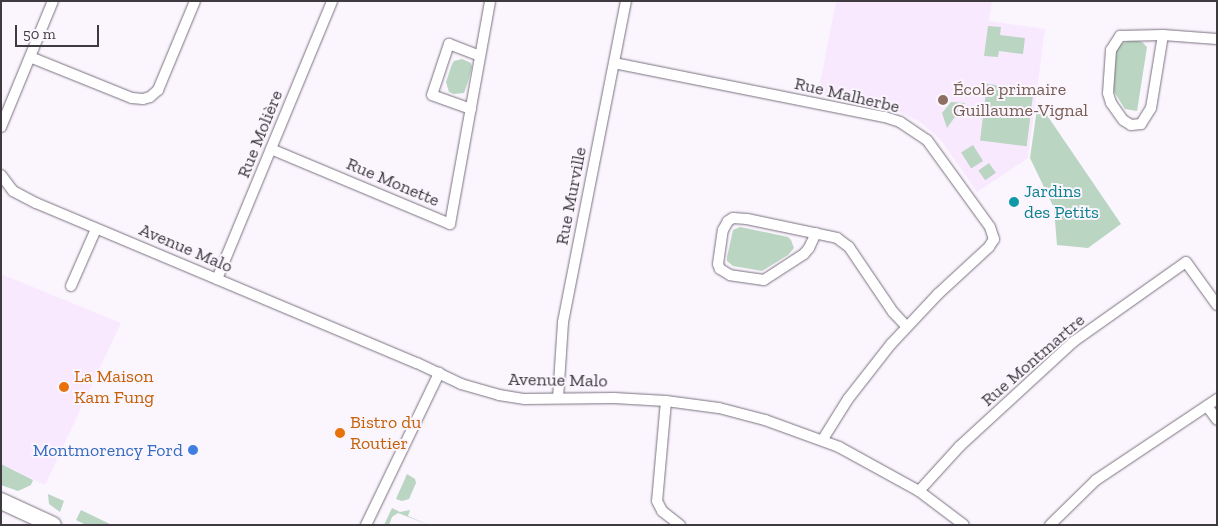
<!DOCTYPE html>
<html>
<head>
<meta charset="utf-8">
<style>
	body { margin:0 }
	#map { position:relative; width:1218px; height:526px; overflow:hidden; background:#fbf5fe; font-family:"Zilla Slab",serif }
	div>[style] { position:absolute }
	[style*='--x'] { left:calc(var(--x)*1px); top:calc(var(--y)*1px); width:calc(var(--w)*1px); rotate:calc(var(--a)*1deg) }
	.built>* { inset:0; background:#f8e9ff }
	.green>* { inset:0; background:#bad5c2; transform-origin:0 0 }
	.roads { filter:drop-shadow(0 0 1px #7a717f) drop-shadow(0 0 1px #7a717f) }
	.street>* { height:10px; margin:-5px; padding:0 5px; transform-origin:5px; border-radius:5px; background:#fff }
	.primary>* { height:16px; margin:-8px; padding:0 8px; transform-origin:8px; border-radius:8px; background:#fff }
	.dots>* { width:14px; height:14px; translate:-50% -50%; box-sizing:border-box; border:2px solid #fbf5fe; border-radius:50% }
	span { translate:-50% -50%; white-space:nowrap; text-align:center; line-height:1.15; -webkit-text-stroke:4px #fbf5fe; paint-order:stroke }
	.education-label { font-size:18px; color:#785e54 }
	.left { translate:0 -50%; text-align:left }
	.street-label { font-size:18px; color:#3e3a40 }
	.culture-label { font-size:18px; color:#0d838f }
	.food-label { font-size:18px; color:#c56008 }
	.shop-label { font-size:18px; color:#366cbe }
	.right { translate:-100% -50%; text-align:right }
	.frame { position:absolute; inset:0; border:2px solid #3e3a40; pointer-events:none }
	.scale { position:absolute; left:15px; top:25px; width:84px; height:22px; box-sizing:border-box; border:2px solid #3e3a40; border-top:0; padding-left:6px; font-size:15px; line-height:18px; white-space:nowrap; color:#3e3a40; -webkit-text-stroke:4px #fbf5fe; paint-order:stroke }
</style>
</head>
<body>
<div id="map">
	<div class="built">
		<i style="clip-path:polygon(836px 1px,992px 1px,989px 21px,1045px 29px,1028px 158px,977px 192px,941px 140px,920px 122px,891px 108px,818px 94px)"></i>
		<i style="clip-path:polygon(1px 274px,121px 323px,45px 485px,1px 464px)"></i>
	</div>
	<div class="green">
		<i style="clip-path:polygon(988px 26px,1001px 27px,1000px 35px,1025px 38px,1023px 54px,999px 51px,998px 57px,984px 56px)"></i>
		<i style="clip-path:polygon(1131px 39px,1142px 42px,1147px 47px,1137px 111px,1125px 109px,1113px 90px,1115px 52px,1121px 44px)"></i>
		<i style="clip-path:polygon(462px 59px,471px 63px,472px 67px,468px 82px,464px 93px,454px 94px,449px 92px,446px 82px,452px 64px,454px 61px)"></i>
		<i style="left:987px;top:84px;width:47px;height:57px;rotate:7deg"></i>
		<i style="clip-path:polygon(951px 102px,965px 103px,947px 128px,942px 113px)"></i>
		<i style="clip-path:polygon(1038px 102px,1121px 224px,1088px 248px,1057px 245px,1054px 208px,1030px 158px)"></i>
		<i style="left:973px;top:145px;width:19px;height:14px;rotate:58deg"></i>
		<i style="left:989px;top:163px;width:12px;height:13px;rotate:55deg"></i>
		<i style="clip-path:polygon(740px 227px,788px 237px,791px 240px,794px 248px,788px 255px,762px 271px,733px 266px,727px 261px,727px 257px,733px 230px)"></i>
		<i style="clip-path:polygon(1px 464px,33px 480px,31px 485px,18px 491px,1px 485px)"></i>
		<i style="clip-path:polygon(407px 474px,415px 479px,416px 483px,409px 499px,402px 501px,396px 499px)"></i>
		<i style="clip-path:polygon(48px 494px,64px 501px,60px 512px,49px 504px)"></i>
		<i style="clip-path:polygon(392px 508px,400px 512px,410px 510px,408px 516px,429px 525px,398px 513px,392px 517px,389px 525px,384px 525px)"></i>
		<i style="clip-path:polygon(81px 510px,112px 525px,86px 525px,76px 520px)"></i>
	</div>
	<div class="roads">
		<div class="street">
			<i style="--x:1163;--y:35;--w:74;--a:99.3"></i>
			<i style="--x:1151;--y:108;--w:19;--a:122"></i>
			<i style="--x:1141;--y:124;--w:10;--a:174"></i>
			<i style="--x:1131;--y:125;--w:9;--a:-148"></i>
			<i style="--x:1123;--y:120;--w:21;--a:-125"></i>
			<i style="--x:1111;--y:103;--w:10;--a:-107"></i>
			<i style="--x:1108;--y:93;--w:43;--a:-86"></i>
			<i style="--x:1111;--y:50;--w:17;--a:-57"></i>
			<i style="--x:1120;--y:36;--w:43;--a:-1.3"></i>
			<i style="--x:1163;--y:35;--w:54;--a:4.2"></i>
			<i style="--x:30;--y:57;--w:110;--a:21.9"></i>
			<i style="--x:132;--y:98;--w:11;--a:5"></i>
			<i style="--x:143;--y:99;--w:7;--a:-16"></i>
			<i style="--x:150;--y:97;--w:11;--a:-41"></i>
			<i style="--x:158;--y:90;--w:96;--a:-67.4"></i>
			<i style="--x:614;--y:63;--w:276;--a:11.3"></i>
			<i style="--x:885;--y:117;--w:16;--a:18"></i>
			<i style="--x:900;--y:122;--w:32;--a:34"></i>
			<i style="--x:927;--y:140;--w:107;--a:54.1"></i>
			<i style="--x:990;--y:227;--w:13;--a:72"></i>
			<i style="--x:994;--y:239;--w:9;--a:122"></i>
			<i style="--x:989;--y:247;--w:69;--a:137.3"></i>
			<i style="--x:938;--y:294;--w:69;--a:133.2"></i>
			<i style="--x:891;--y:344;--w:70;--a:128"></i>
			<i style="--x:848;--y:399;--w:47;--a:122"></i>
			<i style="--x:471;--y:109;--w:41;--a:-160.3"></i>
			<i style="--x:432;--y:95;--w:54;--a:-71.6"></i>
			<i style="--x:449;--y:44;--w:33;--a:21"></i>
			<i style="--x:1;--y:127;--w:136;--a:-67.6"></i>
			<i style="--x:271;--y:149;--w:194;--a:22.7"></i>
			<i style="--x:450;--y:224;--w:227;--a:-79.8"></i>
			<i style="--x:1;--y:175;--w:20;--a:53"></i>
			<i style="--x:13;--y:191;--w:26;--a:28"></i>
			<i style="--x:36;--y:203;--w:413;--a:22.8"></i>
			<i style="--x:417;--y:363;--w:49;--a:25.5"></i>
			<i style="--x:461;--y:384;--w:40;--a:16"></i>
			<i style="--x:499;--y:395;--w:26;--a:9"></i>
			<i style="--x:525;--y:399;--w:89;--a:-0.6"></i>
			<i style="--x:614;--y:398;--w:52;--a:3.3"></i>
			<i style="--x:666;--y:401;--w:53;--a:7.5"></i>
			<i style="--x:719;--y:408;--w:48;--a:14.6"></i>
			<i style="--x:765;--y:420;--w:79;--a:20"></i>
			<i style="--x:839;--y:447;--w:91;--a:28.8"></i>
			<i style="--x:919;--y:491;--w:56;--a:37.1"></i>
			<i style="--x:816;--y:233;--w:17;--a:115"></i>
			<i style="--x:809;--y:248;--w:8;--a:130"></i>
			<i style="--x:804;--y:254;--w:48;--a:147"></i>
			<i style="--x:764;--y:280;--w:34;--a:-172"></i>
			<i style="--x:730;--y:275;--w:12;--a:-149"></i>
			<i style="--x:720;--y:269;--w:5;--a:-112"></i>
			<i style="--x:718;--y:264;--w:34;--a:-82"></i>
			<i style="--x:723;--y:230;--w:10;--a:-61"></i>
			<i style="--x:728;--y:221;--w:6;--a:-31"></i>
			<i style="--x:733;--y:218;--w:14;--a:4"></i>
			<i style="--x:747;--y:219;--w:92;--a:11.9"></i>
			<i style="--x:837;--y:238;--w:15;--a:37"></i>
			<i style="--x:849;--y:247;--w:78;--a:55.9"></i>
			<i style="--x:893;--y:312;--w:19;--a:47"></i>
			<i style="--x:217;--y:279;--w:301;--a:-67.5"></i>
			<i style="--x:71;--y:286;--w:62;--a:-66.3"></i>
			<i style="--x:558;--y:398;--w:76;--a:-86.2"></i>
			<i style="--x:563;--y:322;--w:327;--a:-78.9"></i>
			<i style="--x:666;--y:401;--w:100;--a:95.1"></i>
			<i style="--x:657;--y:501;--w:11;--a:63"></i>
			<i style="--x:662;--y:511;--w:23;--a:38"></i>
			<i style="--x:1207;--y:406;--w:17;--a:54"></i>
			<i style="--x:919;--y:491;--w:61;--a:-47.7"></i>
			<i style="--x:960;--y:446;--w:154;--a:-42.6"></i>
			<i style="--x:1073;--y:342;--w:138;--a:-35.3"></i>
			<i style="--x:1186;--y:262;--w:53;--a:54.2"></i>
			<i style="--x:366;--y:525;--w:169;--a:-64.3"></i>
			<i style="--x:1050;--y:525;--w:64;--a:-44.4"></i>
			<i style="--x:1096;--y:480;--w:146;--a:-33.8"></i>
		</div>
		<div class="primary">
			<i style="--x:1;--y:501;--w:57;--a:24.8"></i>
		</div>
	</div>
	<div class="dots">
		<i style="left:943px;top:100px;background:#8d6e63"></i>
		<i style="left:1014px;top:202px;background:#0f9aa8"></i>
		<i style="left:64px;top:387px;background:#e8710a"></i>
		<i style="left:340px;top:433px;background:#e8710a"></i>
		<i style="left:193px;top:450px;background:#3f7fe0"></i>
	</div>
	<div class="education-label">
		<span class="left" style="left:953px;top:100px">École primaire<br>Guillaume-Vignal</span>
	</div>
	<div class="street-label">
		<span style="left:847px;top:95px;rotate:13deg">Rue Malherbe</span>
		<span style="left:260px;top:134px;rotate:-68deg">Rue Molière</span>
		<span style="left:393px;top:182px;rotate:23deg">Rue Monette</span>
		<span style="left:571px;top:196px;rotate:-79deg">Rue Murville</span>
		<span style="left:186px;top:248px;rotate:23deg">Avenue Malo</span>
		<span style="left:1033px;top:360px;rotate:-41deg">Rue Montmartre</span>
		<span style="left:558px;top:380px;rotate:1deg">Avenue Malo</span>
	</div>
	<div class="culture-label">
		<span class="left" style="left:1024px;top:202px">Jardins<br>des Petits</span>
	</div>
	<div class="food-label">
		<span class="left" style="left:74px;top:387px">La Maison<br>Kam Fung</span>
		<span class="left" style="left:350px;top:433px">Bistro du<br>Routier</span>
	</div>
	<div class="shop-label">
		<span class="right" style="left:183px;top:450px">Montmorency Ford</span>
	</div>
	<div class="frame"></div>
	<div class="scale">50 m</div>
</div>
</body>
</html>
